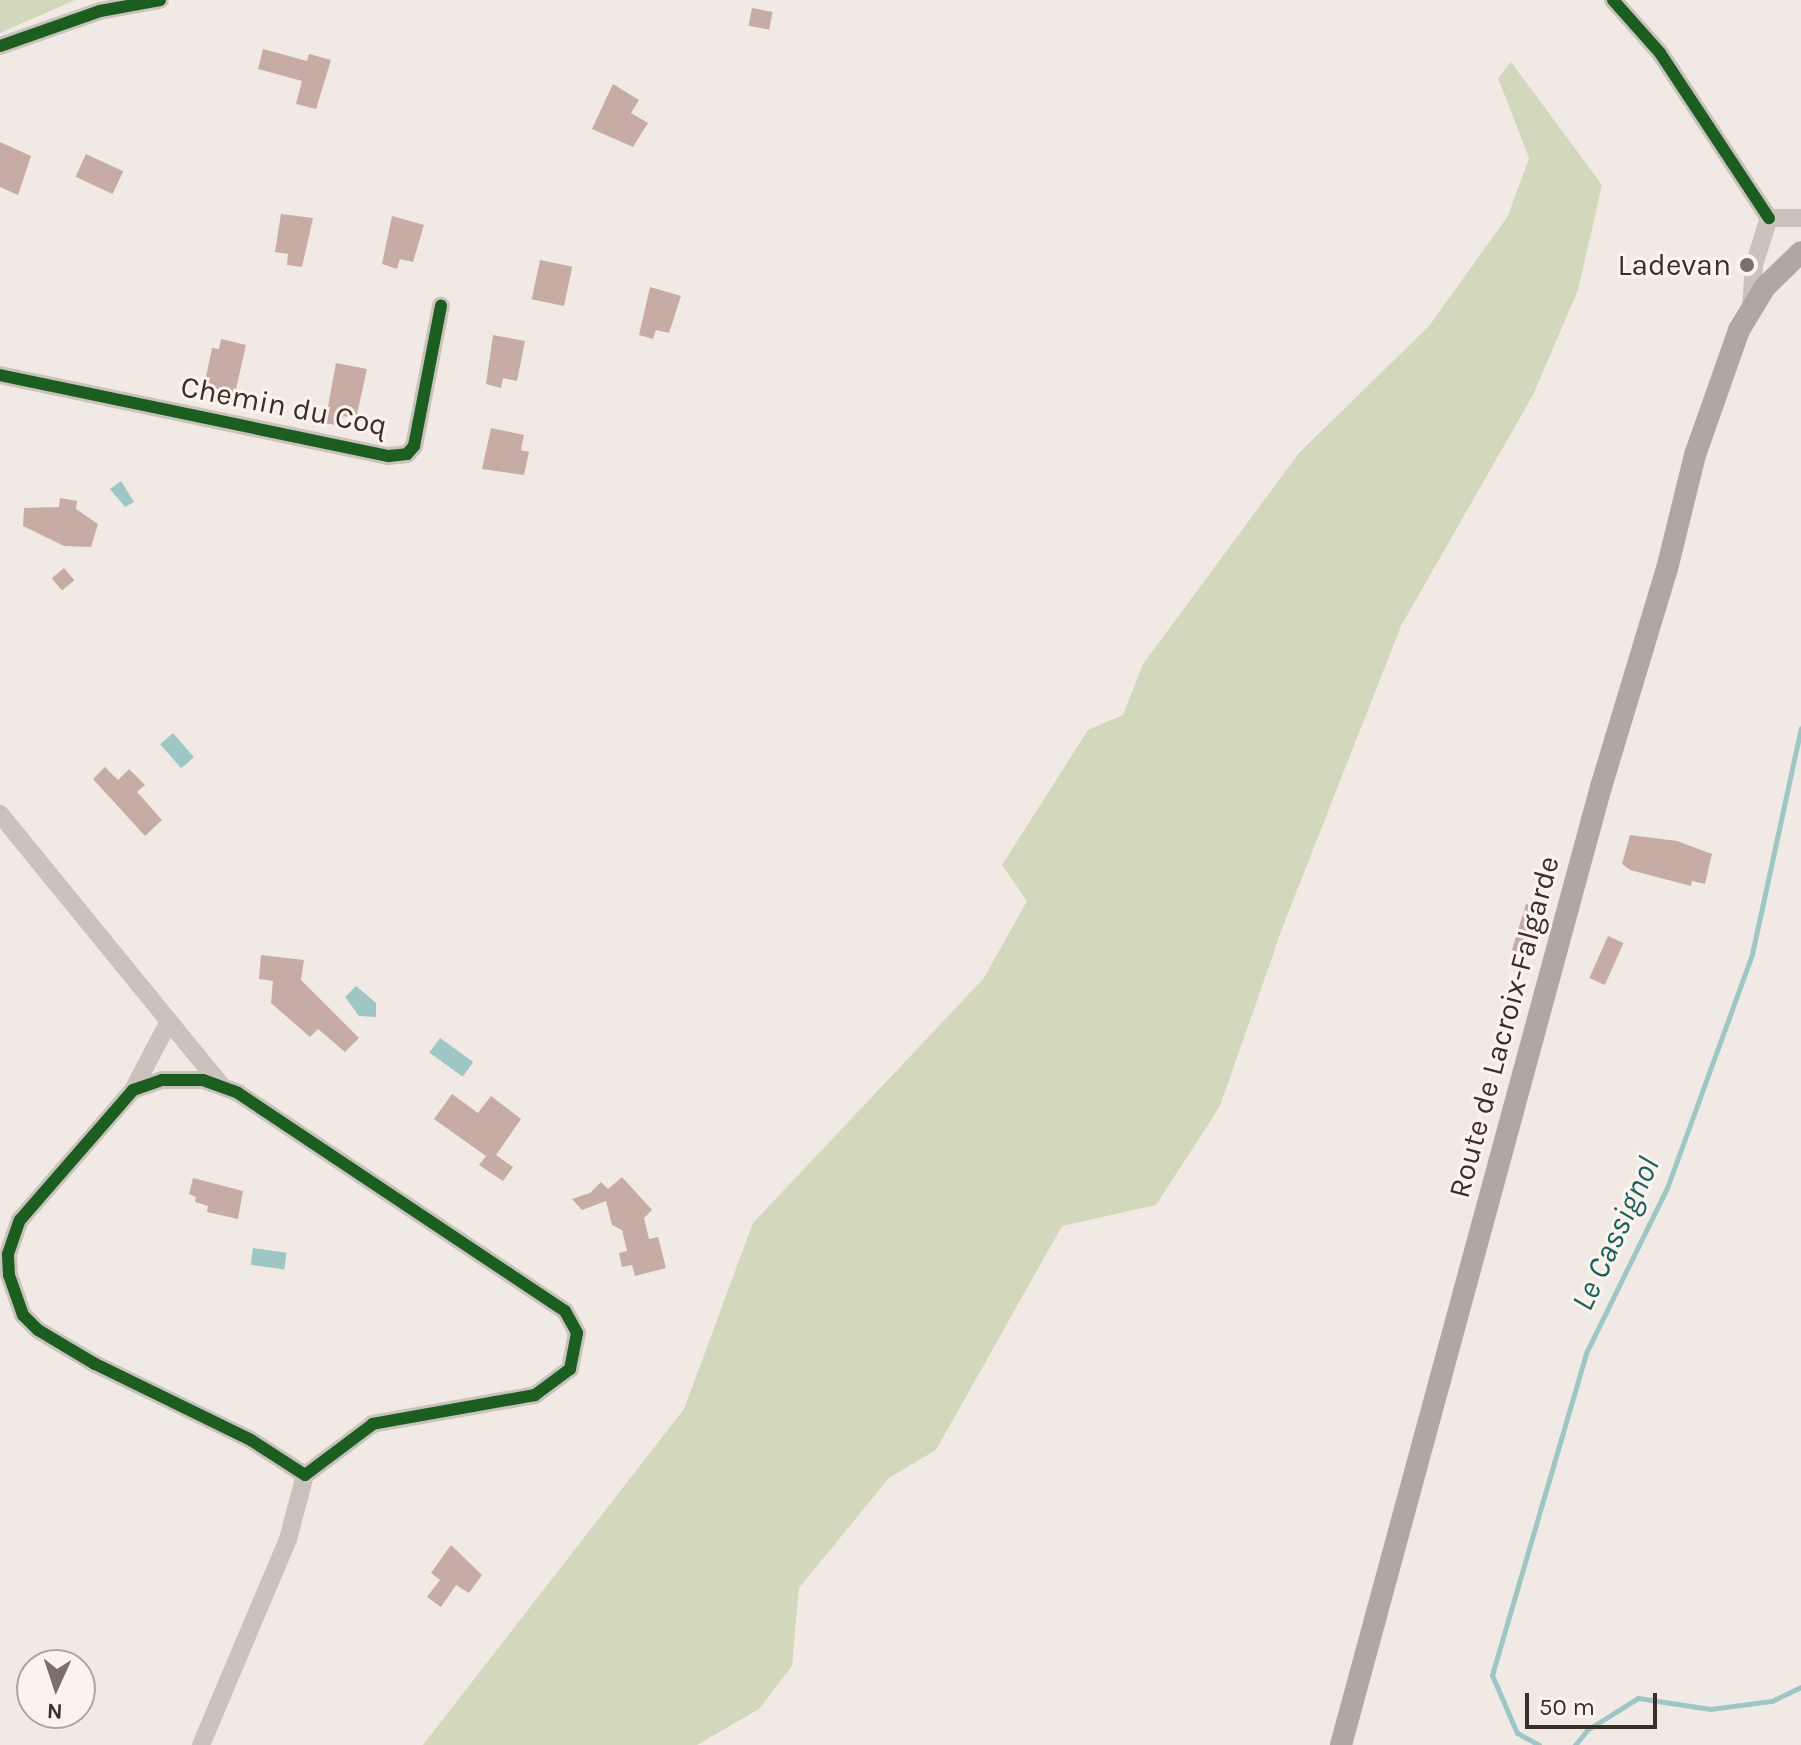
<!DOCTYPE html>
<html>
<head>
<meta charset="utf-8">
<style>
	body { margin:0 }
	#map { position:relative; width:1801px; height:1745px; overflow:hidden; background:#f1eae4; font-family:Karla,sans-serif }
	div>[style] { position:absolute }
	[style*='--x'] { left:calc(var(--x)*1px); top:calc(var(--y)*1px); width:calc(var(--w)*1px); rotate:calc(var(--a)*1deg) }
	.green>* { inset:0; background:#d3d7bc }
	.water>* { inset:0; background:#9ec6c4; transform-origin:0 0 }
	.stream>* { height:5px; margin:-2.5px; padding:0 2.5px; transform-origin:2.5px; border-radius:2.5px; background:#9ec6c4 }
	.building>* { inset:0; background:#c6aca4; transform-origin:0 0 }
	.minor>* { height:18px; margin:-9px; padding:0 9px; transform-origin:9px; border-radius:9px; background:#cac2bd }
	.major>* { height:22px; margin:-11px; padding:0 11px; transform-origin:11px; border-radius:11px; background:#afa7a2 }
	.cycleway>* { height:12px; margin:-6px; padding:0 6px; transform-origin:6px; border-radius:6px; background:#1b5e20 }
	.dots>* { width:22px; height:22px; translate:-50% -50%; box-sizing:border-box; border:4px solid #fcf4ec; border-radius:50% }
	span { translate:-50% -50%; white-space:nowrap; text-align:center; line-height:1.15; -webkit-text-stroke:6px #fcf4ec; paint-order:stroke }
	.poi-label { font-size:30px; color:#3c2f29 }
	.right { translate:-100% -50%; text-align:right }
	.street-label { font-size:30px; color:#3c2f29 }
	.water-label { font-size:32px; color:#196163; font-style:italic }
	.north { position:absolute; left:16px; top:1649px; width:80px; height:80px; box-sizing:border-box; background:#fcf4ec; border:2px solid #afa59e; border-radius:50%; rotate:183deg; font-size:22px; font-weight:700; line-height:32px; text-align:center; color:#3c2f29 }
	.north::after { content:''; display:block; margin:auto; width:28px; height:36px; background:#7b706a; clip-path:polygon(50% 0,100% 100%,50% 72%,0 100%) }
	.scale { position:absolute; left:1525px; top:1693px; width:132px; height:36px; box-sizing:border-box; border:4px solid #3c2f29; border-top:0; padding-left:10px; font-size:24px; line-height:28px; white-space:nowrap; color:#3c2f29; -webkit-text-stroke:6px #fcf4ec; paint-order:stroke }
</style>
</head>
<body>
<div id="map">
	<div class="green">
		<i style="clip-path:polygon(0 0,75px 0,0 33px)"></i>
		<i style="clip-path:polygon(1511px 62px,1602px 185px,1578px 290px,1533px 395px,1401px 626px,1283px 926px,1220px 1106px,1156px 1205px,1062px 1226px,936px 1450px,889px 1478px,799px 1588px,792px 1666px,759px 1709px,697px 1745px,423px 1745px,684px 1409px,753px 1223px,984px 978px,1027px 901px,1002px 865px,1088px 730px,1123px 715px,1143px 664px,1299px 453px,1429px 326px,1508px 216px,1529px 158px,1498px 78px)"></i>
	</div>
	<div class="water">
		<i style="clip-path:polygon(121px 481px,134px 502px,125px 507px,110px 489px)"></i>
		<i style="left:173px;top:733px;width:32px;height:17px;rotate:49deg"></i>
		<i style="clip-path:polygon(356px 986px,376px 1003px,376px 1017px,359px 1016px,345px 997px)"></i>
		<i style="left:440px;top:1038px;width:41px;height:18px;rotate:36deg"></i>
		<i style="left:253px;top:1248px;width:34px;height:17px;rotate:8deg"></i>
	</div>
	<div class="stream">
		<i style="--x:1539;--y:1745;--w:25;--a:-151"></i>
		<i style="--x:1517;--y:1733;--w:63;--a:-113.3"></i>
		<i style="--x:1492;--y:1675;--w:338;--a:-73.7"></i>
		<i style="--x:1587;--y:1351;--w:182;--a:-63.9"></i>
		<i style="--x:1667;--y:1188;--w:249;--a:-70"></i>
		<i style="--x:1752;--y:954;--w:231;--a:-77.8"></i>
		<i style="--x:1575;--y:1745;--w:19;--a:-51"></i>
		<i style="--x:1587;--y:1730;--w:60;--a:-32.1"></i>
		<i style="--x:1638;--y:1698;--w:73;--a:8.7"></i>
		<i style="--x:1710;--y:1709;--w:63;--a:-7.4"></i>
		<i style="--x:1772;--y:1701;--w:32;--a:-26"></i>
	</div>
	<div class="building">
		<i style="left:752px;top:8px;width:21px;height:18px;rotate:11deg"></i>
		<i style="clip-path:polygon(263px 49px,307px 61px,309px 54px,331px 60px,316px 109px,296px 104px,302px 81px,258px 69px)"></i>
		<i style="clip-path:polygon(613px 84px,639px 100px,631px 113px,648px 123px,633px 147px,592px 129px)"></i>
		<i style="clip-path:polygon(0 142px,31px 156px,18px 195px,0 187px)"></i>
		<i style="left:86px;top:154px;width:41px;height:25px;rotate:25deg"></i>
		<i style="clip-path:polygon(281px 214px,313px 218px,302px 267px,287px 265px,288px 254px,275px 252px)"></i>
		<i style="clip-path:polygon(392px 216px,424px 225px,413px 262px,400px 259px,397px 269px,382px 264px)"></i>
		<i style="left:540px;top:260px;width:33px;height:40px;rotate:12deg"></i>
		<i style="clip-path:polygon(650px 287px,681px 296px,669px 333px,656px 330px,653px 339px,639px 335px)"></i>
		<i style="clip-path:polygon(493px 335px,525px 341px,517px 381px,503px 378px,501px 388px,486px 384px)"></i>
		<i style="clip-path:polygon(221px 339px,246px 345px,233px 402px,215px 399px,217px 389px,204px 386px,212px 348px,219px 349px)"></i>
		<i style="clip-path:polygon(336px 363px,367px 369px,356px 419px,343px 416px,340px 426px,325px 423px)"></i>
		<i style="clip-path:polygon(491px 428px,524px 435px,521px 450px,529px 452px,524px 475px,482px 469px)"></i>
		<i style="clip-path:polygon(60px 498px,77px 501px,76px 509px,98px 524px,91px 547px,64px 546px,23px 526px,24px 508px,59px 507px)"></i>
		<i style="left:64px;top:568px;width:16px;height:16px;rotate:50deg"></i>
		<i style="clip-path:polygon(105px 767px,118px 780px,129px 769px,145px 785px,137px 792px,162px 820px,145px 836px,93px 779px)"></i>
		<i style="clip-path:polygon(1630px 835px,1677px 841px,1712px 854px,1705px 884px,1692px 881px,1691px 886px,1630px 870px,1622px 864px)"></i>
		<i style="left:1526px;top:904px;width:17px;height:49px;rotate:17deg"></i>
		<i style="left:1608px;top:936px;width:17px;height:46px;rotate:24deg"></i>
		<i style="clip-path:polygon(261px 955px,304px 960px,301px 980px,359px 1038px,345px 1052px,318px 1029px,310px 1037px,271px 1003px,273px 981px,259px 979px)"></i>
		<i style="clip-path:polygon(452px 1094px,478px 1113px,491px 1096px,521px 1119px,496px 1155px,513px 1167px,503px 1181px,479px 1165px,486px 1156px,434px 1119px)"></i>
		<i style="clip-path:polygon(622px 1177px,652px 1210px,644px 1218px,649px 1239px,658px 1237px,666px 1268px,635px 1276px,632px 1265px,622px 1267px,619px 1253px,627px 1251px,622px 1230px,612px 1225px,606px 1201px,582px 1210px,572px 1199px,590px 1193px,601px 1182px,608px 1189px)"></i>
		<i style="clip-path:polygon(193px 1178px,243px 1191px,238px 1219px,207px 1212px,208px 1206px,195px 1202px,196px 1197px,189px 1194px)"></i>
		<i style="clip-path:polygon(451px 1545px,482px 1575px,469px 1593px,456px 1585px,441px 1607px,427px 1597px,440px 1580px,431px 1573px)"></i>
	</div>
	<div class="minor">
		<i style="--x:1613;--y:0;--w:71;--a:48.4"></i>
		<i style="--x:1660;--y:53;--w:198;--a:56.6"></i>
		<i style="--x:0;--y:46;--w:106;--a:-19.3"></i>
		<i style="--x:100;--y:11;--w:61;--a:-10.4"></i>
		<i style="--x:1769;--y:218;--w:32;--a:0"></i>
		<i style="--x:1751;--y:308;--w:43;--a:-86"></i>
		<i style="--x:1754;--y:265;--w:49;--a:-72.3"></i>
		<i style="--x:0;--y:375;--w:397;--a:11.8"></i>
		<i style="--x:389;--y:456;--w:18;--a:-6"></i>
		<i style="--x:407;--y:454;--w:11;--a:-49"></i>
		<i style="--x:414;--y:446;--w:143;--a:-79.1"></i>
		<i style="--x:0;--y:814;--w:350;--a:50.8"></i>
		<i style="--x:162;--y:1080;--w:41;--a:0"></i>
		<i style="--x:203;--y:1080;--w:37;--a:20"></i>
		<i style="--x:238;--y:1093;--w:393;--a:33.7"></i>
		<i style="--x:565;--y:1311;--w:25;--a:61"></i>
		<i style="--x:577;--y:1333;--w:37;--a:101"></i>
		<i style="--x:570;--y:1369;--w:44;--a:143.4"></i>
		<i style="--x:535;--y:1395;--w:165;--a:169.9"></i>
		<i style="--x:373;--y:1424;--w:85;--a:143.1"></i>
		<i style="--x:305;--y:1475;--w:64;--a:-147.1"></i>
		<i style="--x:251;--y:1440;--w:174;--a:-154"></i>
		<i style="--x:95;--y:1364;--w:66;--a:-149.2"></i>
		<i style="--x:38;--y:1330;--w:21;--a:-135"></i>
		<i style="--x:23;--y:1315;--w:42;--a:-109.3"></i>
		<i style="--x:9;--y:1275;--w:21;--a:-93"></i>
		<i style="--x:8;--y:1254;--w:36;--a:-71"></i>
		<i style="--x:20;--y:1220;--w:172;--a:-49"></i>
		<i style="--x:133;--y:1090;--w:31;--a:-19"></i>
		<i style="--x:133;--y:1090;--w:73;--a:-62.4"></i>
		<i style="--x:201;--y:1745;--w:224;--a:-67.1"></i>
		<i style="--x:288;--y:1539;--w:66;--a:-75.1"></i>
	</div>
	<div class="major">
		<i style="--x:1341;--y:1745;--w:993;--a:-74.82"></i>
		<i style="--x:1601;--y:787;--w:228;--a:-73.2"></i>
		<i style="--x:1667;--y:569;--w:117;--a:-76.2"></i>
		<i style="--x:1695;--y:455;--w:133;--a:-70.6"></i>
		<i style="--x:1739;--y:330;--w:50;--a:-58.8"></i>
		<i style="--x:1765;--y:287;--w:50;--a:-44.2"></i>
	</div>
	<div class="cycleway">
		<i style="--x:1613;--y:0;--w:71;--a:48.4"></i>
		<i style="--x:1660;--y:53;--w:198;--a:56.6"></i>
		<i style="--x:0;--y:46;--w:106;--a:-19.3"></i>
		<i style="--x:100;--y:11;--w:61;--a:-10.4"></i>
		<i style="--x:0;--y:375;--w:397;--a:11.8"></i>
		<i style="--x:389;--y:456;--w:18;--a:-6"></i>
		<i style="--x:407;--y:454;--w:11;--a:-49"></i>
		<i style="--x:414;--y:446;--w:143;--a:-79.1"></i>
		<i style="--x:162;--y:1080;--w:41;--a:0"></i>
		<i style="--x:203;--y:1080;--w:37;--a:20"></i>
		<i style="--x:238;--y:1093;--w:393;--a:33.7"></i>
		<i style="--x:565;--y:1311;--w:25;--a:61"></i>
		<i style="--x:577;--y:1333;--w:37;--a:101"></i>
		<i style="--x:570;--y:1369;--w:44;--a:143.4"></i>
		<i style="--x:535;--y:1395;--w:165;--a:169.9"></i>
		<i style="--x:373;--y:1424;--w:85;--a:143.1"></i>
		<i style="--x:305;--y:1475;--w:64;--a:-147.1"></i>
		<i style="--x:251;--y:1440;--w:174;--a:-154"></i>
		<i style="--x:95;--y:1364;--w:66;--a:-149.2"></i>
		<i style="--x:38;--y:1330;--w:21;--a:-135"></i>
		<i style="--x:23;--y:1315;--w:42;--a:-109.3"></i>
		<i style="--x:9;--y:1275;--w:21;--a:-93"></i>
		<i style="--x:8;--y:1254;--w:36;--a:-71"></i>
		<i style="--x:20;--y:1220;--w:172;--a:-49"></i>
		<i style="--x:133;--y:1090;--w:31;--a:-19"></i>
	</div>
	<div class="dots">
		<i style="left:1747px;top:265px;background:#7b706a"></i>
	</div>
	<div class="poi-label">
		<span class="right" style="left:1731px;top:265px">Ladevan</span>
	</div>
	<div class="street-label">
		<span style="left:284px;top:406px;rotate:11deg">Chemin du Coq</span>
		<span style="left:1504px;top:1027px;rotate:-75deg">Route de Lacroix-Falgarde</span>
	</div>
	<div class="water-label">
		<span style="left:1616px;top:1234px;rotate:-65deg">Le Cassignol</span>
	</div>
	<div class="north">N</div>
	<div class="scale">50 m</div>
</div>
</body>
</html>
